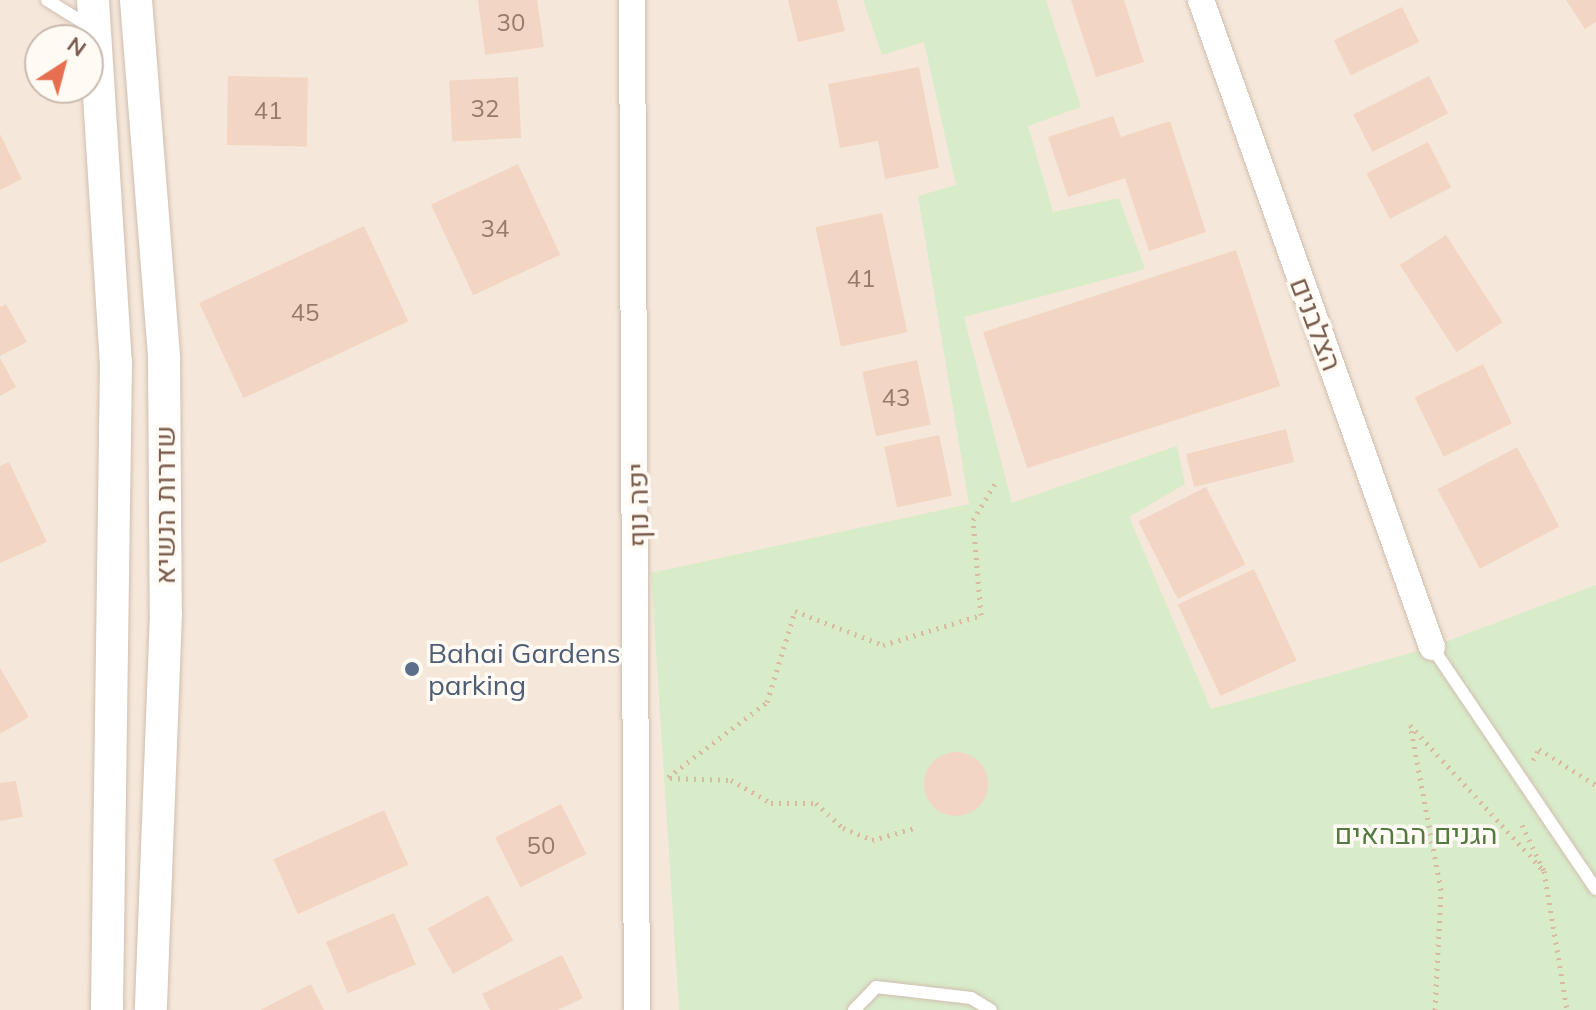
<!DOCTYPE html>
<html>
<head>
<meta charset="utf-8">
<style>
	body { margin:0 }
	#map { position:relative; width:1596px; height:1010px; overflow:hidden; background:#fdf6ec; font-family:Mulish,Heebo,sans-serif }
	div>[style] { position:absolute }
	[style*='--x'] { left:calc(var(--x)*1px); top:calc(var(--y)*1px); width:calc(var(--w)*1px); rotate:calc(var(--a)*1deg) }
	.residential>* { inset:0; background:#f5e8da }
	.green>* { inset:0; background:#d8ecc9 }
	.building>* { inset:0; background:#f3d5c3; transform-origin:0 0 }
	.round { border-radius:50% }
	.path>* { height:5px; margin-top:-2.5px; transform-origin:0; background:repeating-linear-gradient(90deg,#d9b8a5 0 2px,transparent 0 8px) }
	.roads { filter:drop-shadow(0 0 2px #d1beb0) drop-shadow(0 0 2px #d1beb0) }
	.service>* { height:12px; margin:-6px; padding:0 6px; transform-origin:6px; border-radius:6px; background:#fff }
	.minor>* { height:26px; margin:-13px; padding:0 13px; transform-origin:13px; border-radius:13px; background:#fff }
	.tertiary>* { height:32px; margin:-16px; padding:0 16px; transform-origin:16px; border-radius:16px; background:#fff }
	.dots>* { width:22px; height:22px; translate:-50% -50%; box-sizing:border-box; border:4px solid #fffaf3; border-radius:50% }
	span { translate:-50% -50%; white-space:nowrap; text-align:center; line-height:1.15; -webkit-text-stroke:7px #fffaf3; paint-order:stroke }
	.number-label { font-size:24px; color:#987a6a }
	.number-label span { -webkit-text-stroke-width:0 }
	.street-label { font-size:28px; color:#7a5c4d }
	.service-label { font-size:28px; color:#4e5e75 }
	.left { translate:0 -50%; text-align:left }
	.park-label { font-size:28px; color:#537a41 }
	.north { position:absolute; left:24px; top:24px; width:80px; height:80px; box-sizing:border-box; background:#fffaf3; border:2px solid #cabbb1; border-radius:50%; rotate:36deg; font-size:22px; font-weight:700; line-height:32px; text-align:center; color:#7a5c4d }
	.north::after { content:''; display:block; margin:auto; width:28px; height:36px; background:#e76f51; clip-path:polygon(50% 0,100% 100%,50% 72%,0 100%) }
</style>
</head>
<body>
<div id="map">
	<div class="residential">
		<i style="clip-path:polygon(evenodd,0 0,1596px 0,1596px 1010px,0 1010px,0 0,40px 40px,88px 40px,88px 88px,40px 88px,40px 40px)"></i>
	</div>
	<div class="green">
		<i style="clip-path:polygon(863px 0,1046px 0,1081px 107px,1028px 126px,1053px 212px,1119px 198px,1145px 269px,964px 317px,1012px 503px,1177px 446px,1185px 484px,1129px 517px,1211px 709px,1432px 647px,1596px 585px,1596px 1010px,679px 1010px,651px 573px,969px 504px,918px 196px,956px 185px,924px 42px,882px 55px)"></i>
	</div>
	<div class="building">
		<i style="clip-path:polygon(478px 0,537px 0,544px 47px,485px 55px)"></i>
		<i style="clip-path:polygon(788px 0,837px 0,845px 31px,798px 42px)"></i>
		<i style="clip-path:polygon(1071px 0,1124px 0,1144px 62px,1096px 77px)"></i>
		<i style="clip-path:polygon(1566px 0,1596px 0,1596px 22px,1585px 29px)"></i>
		<i style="left:1402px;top:7px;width:39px;height:76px;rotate:64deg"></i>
		<i style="clip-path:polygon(919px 67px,939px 168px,885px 179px,878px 141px,840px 148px,828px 84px)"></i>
		<i style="left:228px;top:76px;width:80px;height:69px;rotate:1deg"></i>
		<i style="left:1429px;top:76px;width:42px;height:85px;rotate:63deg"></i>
		<i style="left:518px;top:77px;width:61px;height:69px;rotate:87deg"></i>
		<i style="clip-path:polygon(1113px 116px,1121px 137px,1170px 121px,1206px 232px,1149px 251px,1125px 178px,1068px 197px,1048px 137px)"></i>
		<i style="clip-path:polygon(0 134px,22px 179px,0 190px)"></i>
		<i style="left:1428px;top:142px;width:51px;height:69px;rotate:63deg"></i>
		<i style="left:518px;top:164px;width:100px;height:96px;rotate:65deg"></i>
		<i style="left:882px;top:213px;width:122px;height:68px;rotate:78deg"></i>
		<i style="left:364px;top:226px;width:105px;height:182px;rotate:65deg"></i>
		<i style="left:1446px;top:235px;width:104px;height:55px;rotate:57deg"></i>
		<i style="left:1236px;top:250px;width:143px;height:266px;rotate:72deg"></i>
		<i style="clip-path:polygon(6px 304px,27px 342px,0 356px,0 307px)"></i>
		<i style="clip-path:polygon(0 358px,16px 387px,0 396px)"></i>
		<i style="left:917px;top:360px;width:66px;height:56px;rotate:78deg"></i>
		<i style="left:1483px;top:364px;width:66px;height:76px;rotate:64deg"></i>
		<i style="left:1286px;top:429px;width:34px;height:103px;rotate:76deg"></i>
		<i style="left:939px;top:435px;width:62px;height:56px;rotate:78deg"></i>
		<i style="left:1517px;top:447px;width:90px;height:90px;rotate:62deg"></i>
		<i style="clip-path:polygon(9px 462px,47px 542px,0 563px,0 466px)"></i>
		<i style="left:1206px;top:487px;width:87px;height:76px;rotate:63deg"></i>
		<i style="left:1254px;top:569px;width:101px;height:84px;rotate:65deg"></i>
		<i style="clip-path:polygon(0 668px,29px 717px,0 734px)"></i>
		<i class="round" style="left:924px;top:752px;width:64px;height:64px"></i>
		<i style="clip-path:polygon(16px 781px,23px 817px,0 821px,0 783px)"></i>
		<i style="left:561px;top:804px;width:56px;height:74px;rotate:63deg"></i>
		<i style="left:384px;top:810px;width:60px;height:121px;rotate:66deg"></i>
		<i style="left:488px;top:895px;width:52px;height:69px;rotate:61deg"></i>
		<i style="left:394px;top:913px;width:56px;height:74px;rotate:67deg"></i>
		<i style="clip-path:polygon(562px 955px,583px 998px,558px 1010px,490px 1010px,482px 994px)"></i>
		<i style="clip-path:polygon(311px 984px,324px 1010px,260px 1010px)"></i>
	</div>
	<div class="path">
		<i style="--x:1533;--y:760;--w:13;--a:-61"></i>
		<i style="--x:1539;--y:749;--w:67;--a:32.3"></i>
		<i style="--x:668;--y:777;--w:124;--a:-37.1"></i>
		<i style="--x:767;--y:702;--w:95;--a:-72.9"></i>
		<i style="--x:795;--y:611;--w:94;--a:21.1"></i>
		<i style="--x:883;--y:645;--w:102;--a:-17"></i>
		<i style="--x:981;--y:615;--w:95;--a:-94.8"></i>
		<i style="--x:973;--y:520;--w:44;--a:-58.8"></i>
		<i style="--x:670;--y:778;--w:61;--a:1.9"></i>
		<i style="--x:731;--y:780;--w:46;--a:29.9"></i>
		<i style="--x:771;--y:803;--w:45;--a:0"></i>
		<i style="--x:816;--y:803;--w:37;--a:43"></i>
		<i style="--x:843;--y:828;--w:31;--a:22"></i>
		<i style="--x:872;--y:840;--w:45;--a:-15.6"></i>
		<i style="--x:1522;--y:825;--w:51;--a:64.4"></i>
		<i style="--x:1544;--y:871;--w:141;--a:80.6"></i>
		<i style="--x:1435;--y:1010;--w:120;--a:-87.1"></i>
		<i style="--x:1441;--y:890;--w:168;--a:-100.6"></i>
		<i style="--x:1410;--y:725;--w:198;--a:47.5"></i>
	</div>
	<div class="roads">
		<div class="service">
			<i style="--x:47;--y:0;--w:53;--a:31.9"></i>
			<i style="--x:1432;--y:647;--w:292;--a:55.9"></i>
			<i style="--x:854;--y:1010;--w:32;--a:-46"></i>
			<i style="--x:876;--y:987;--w:96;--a:6.6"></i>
			<i style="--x:971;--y:998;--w:23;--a:31"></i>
		</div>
		<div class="minor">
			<i style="--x:632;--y:0;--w:1010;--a:89.72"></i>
			<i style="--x:1201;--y:0;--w:687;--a:70.35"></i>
		</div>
		<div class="tertiary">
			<i style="--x:93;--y:0;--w:363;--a:86.4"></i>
			<i style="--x:116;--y:362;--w:648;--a:90.8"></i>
			<i style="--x:136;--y:0;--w:360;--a:85.5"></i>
			<i style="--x:164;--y:359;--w:255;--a:89.6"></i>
			<i style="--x:166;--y:614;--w:396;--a:92.2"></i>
		</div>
	</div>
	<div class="dots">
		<i style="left:412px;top:669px;background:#5c6f8a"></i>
	</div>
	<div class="number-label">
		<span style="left:511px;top:23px">30</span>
		<span style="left:485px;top:109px">32</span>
		<span style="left:268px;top:111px">41</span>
		<span style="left:495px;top:229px">34</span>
		<span style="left:861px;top:279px">41</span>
		<span style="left:305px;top:313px">45</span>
		<span style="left:896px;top:398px">43</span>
		<span style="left:541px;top:846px">50</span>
	</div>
	<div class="street-label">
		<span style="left:1316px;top:324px;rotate:69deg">הצלבנים</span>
		<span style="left:165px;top:505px;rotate:-90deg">שדרות הנשיא</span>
		<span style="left:638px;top:505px;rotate:-91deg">יפה נוף</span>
	</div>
	<div class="service-label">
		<span class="left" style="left:428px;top:669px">Bahai Gardens<br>parking</span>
	</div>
	<div class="park-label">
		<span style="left:1416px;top:834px">הגנים הבהאים</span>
	</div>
	<div class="north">N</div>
</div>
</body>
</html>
